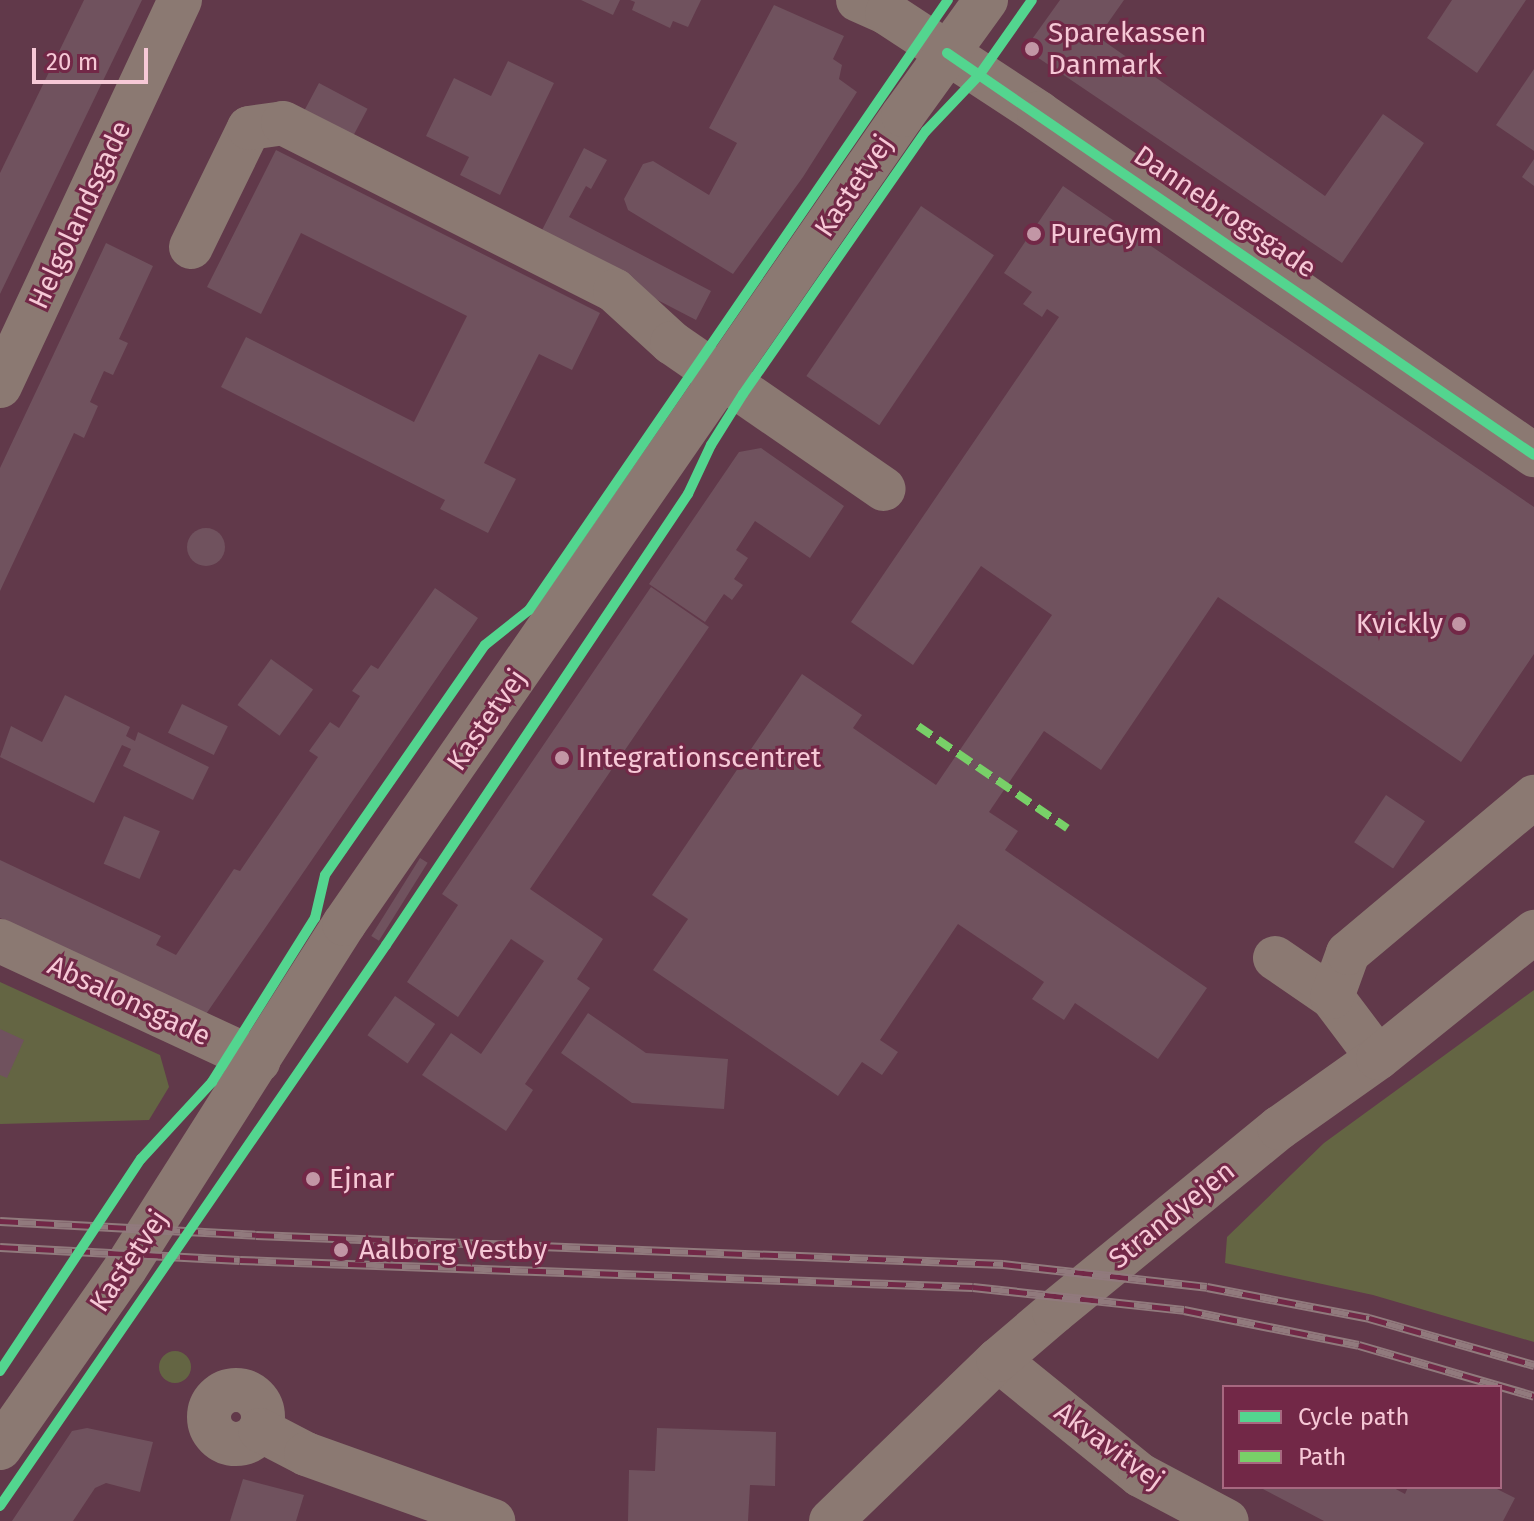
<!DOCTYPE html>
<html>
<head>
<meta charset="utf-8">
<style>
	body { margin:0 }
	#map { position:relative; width:1534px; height:1521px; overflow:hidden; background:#61394a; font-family:"Fira Sans",sans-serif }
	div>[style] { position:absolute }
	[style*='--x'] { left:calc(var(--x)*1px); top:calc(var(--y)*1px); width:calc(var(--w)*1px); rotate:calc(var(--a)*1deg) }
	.green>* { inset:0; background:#646543 }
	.round { border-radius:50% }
	.building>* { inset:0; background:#70525e; transform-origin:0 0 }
	.minor>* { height:44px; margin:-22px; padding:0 22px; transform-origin:22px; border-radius:22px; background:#8b7972 }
	.minor>.ring { margin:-22px; padding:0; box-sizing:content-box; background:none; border:44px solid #8b7972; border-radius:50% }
	.rail>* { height:9px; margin-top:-4.5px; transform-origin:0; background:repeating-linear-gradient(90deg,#722847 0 18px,#917a7d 0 36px); box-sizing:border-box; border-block:2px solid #917a7d }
	.quiet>* { height:8px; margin-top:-4px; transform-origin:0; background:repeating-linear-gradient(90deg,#78d068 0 16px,transparent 0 24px) }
	.cycleway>* { height:10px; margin:-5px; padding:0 5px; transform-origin:5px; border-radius:5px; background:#53d58f }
	.dots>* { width:22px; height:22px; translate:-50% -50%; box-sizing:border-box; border:4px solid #722847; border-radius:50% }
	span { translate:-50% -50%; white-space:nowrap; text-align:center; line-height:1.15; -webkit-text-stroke:6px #722847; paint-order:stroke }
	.poi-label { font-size:28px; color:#f6c8d6 }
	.left { translate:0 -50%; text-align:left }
	.right { translate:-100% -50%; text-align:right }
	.street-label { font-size:28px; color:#f6c8d6 }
	.legend { position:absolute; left:1222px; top:1385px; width:280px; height:104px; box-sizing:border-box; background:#722847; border:2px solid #a76880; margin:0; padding:10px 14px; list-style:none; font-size:24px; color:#f6c8d6 }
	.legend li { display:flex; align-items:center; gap:16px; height:40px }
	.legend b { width:40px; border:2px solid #a76880 }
	.scale { position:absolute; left:32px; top:48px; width:116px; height:36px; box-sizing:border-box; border:4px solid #f6c8d6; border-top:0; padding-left:10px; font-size:24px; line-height:28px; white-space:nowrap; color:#f6c8d6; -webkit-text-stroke:6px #722847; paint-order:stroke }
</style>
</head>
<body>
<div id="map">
	<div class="green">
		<i style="clip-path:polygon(0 982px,160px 1055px,169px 1087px,149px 1120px,0 1124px)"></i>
		<i style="clip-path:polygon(1534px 990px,1534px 1342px,1373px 1295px,1225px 1263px,1227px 1237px,1324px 1143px)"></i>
		<i class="round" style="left:159px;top:1351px;width:32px;height:32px"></i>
	</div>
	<div class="building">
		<i style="clip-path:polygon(84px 0,142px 0,0 294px,0 173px)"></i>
		<i style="clip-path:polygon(581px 0,620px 0,613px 15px)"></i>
		<i style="clip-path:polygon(630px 0,701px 0,688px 27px,673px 21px,670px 28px,632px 10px,635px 2px)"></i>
		<i style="clip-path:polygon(1060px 0,1124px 0,1098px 37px,1325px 196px,1383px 114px,1424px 143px,1342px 263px,1034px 55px,1030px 42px)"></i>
		<i style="clip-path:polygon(1452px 0,1526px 0,1477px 73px,1427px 38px)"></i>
		<i style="clip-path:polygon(774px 5px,844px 36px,833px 59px,842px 65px,839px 79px,857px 92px,803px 177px,733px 274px,628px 210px,624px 199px,643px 164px,653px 161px,709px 195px,737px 143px,709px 128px)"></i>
		<i style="clip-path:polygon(508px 61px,554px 83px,500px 195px,460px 175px,469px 157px,426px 136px,454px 78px,491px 96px)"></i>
		<i style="clip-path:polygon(1534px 69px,1534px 151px,1496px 125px)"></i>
		<i style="left:319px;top:83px;width:55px;height:42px;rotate:28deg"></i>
		<i style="clip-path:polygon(584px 148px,607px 160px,591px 189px,586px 186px,569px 217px,711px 291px,696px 320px,538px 238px)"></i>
		<i style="clip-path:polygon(276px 150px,600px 313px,572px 370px,539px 354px,484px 463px,516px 479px,488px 533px,440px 509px,445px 500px,221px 387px,246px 337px,414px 422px,467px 316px,301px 233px,261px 314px,207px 287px)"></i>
		<i style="clip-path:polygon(1534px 159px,1534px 186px,1522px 177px)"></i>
		<i style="clip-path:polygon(1063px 186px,1534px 507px,1534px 654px,1461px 762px,1218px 597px,1101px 770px,1044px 731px,989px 812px,1018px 831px,1005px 850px,1207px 988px,1158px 1059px,1075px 1003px,1064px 1020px,1032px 999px,1044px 982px,958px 924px,880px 1040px,898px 1052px,882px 1075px,862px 1062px,838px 1096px,653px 970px,688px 919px,652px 895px,802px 674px,862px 715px,853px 728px,936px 785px,1052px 615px,981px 566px,913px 665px,851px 622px,1059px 317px,1047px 309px,1042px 317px,1023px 304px,1032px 292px,1004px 273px)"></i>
		<i style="left:921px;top:206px;width:88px;height:205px;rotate:34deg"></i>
		<i style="clip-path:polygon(106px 243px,153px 266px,119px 339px,128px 343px,113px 375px,104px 371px,90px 402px,98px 406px,84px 438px,74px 433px,0 591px,0 468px)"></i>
		<i style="clip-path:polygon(761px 448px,844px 506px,810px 558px,755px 521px,736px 550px,748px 558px,734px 579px,743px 585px,732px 600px,724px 594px,705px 622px,649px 584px,739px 452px)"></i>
		<i class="round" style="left:187px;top:528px;width:38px;height:38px"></i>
		<i style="clip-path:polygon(651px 587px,709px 627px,530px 889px,603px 939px,577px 979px,590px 988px,525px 1084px,533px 1090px,506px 1131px,422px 1075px,451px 1033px,481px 1054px,544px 961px,511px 939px,458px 1017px,407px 982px,458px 905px,442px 894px)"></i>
		<i style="clip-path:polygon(435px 588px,478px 618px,204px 1017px,0 918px,0 860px,161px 936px,156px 945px,176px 955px,234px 869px,240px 871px,318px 757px,309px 751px,330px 722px,339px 728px,360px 696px,352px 691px,371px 665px,378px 669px)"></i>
		<i style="left:271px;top:659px;width:52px;height:57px;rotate:36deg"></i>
		<i style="clip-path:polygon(65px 695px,130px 727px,126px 736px,135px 741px,138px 732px,209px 767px,193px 800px,123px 766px,131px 749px,122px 745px,94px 803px,0 757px,11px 726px,42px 742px)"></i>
		<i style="left:182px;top:704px;width:51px;height:32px;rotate:26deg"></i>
		<i style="left:1386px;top:795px;width:47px;height:57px;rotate:34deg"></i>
		<i style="left:124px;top:816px;width:39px;height:52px;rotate:23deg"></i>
		<i style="left:420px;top:858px;width:9px;height:92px;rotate:32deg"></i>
		<i style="left:395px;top:996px;width:49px;height:48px;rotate:35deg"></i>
		<i style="clip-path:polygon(588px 1013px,646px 1053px,728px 1059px,724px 1109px,632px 1103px,561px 1053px)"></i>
		<i style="clip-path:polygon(0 1029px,24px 1040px,7px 1078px,0 1075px)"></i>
		<i style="clip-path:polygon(87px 1428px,153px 1442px,140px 1492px,106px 1483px,95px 1488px,73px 1521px,12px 1521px,72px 1431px)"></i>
		<i style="clip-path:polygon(657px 1428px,776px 1432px,775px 1486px,750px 1485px,748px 1521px,628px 1521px,629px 1470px,655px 1471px)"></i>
		<i style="clip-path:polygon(243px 1479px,304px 1495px,296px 1521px,230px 1521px)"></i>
		<i style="clip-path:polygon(1259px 1487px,1392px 1487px,1405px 1494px,1408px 1487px,1493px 1487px,1515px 1498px,1503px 1521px,1324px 1521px)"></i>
	</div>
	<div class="minor">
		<i style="--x:858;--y:0;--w:32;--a:24"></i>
		<i style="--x:887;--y:13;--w:182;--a:33.3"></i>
		<i style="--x:1039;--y:113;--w:602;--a:34.64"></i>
		<i style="--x:191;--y:247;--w:132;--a:-64"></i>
		<i style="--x:249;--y:128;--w:34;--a:-8"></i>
		<i style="--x:283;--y:123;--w:372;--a:26.8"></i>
		<i style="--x:615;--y:291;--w:77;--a:42.4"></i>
		<i style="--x:672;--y:343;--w:257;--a:34.6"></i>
		<i style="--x:0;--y:386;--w:426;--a:-65"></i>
		<i style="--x:0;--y:941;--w:285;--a:24.9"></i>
		<i style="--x:1275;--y:958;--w:69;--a:34.4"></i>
		<i style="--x:1332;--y:997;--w:76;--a:53"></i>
		<i style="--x:1332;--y:997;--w:47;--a:-70"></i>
		<i style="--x:1348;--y:953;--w:243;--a:-40"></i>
		<i style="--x:998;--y:1360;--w:183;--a:39"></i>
		<i style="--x:1140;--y:1475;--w:98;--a:27.9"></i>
		<i class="ring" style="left:209px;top:1390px;width:10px;height:10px"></i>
		<i style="--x:260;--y:1430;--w:52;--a:27.6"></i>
		<i style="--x:306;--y:1454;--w:199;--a:19.7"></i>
		<i style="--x:0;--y:1448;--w:218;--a:-55.1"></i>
		<i style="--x:125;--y:1269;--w:409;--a:-57.6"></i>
		<i style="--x:344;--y:924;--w:983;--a:-55.36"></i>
		<i style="--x:903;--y:115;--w:142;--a:-54.2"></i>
		<i style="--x:831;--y:1521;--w:232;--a:-44"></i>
		<i style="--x:998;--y:1360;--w:74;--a:-40.6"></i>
		<i style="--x:1054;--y:1312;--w:291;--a:-39.3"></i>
		<i style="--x:1279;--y:1128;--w:121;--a:-35.3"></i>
		<i style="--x:1378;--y:1058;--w:201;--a:-38.9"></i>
	</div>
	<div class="rail">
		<i style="--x:0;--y:1221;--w:256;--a:3.1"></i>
		<i style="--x:256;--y:1235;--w:748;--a:2.22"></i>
		<i style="--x:1003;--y:1264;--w:205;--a:6.4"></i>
		<i style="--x:1207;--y:1287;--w:165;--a:10.8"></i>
		<i style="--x:1369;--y:1318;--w:172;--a:15.9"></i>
		<i style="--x:0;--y:1247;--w:240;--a:3.1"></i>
		<i style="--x:240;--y:1260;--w:733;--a:2.11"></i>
		<i style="--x:973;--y:1287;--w:212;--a:6.2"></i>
		<i style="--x:1184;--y:1310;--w:178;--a:11.3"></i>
		<i style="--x:1359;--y:1345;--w:182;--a:16.2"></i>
	</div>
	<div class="quiet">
		<i style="--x:918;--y:726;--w:181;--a:34.4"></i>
	</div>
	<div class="cycleway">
		<i style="--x:947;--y:53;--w:711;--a:34.4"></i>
		<i style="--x:0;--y:1371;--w:255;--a:-56.4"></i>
		<i style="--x:141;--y:1159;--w:105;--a:-47.3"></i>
		<i style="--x:212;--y:1082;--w:194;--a:-57.9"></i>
		<i style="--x:315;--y:918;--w:44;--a:-76.9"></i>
		<i style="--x:325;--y:875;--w:280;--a:-55.2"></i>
		<i style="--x:485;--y:645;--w:56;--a:-38.5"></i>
		<i style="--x:529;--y:610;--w:740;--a:-55.52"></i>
		<i style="--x:0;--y:1506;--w:681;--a:-55.47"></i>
		<i style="--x:386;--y:945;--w:543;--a:-56.19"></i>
		<i style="--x:688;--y:494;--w:54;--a:-64.9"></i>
		<i style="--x:711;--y:445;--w:60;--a:-57.9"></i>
		<i style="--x:743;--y:394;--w:320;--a:-55.2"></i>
		<i style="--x:926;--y:131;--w:79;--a:-46.5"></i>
		<i style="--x:980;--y:74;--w:90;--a:-54.9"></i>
	</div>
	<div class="dots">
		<i style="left:1032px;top:49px;background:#c296a5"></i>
		<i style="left:1034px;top:234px;background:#c296a5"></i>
		<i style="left:1459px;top:624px;background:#c296a5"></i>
		<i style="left:562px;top:758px;background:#c296a5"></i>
		<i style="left:313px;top:1179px;background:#c296a5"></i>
		<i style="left:341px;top:1250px;background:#c296a5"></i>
	</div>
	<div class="poi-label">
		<span class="left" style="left:1048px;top:49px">Sparekassen<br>Danmark</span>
		<span class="left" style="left:1050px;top:234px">PureGym</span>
		<span class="right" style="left:1443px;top:624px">Kvickly</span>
		<span class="left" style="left:578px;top:758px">Integrationscentret</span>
		<span class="left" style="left:329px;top:1179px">Ejnar</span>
		<span class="left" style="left:359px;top:1250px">Aalborg Vestby</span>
	</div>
	<div class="street-label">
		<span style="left:854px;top:186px;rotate:-56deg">Kastetvej</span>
		<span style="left:1225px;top:212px;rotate:34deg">Dannebrogsgade</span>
		<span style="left:80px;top:215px;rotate:-65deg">Helgolandsgade</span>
		<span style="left:487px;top:720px;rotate:-55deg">Kastetvej</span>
		<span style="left:129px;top:1001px;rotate:25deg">Absalonsgade</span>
		<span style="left:1172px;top:1215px;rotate:-39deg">Strandvejen</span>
		<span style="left:129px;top:1261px;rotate:-56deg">Kastetvej</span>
		<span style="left:1109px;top:1446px;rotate:36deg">Akvavitvej</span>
	</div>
	<ul class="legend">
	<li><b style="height:10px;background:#53d58f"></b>Cycle path</li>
	<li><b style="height:10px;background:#78d068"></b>Path</li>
	</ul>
	<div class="scale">20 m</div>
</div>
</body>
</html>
